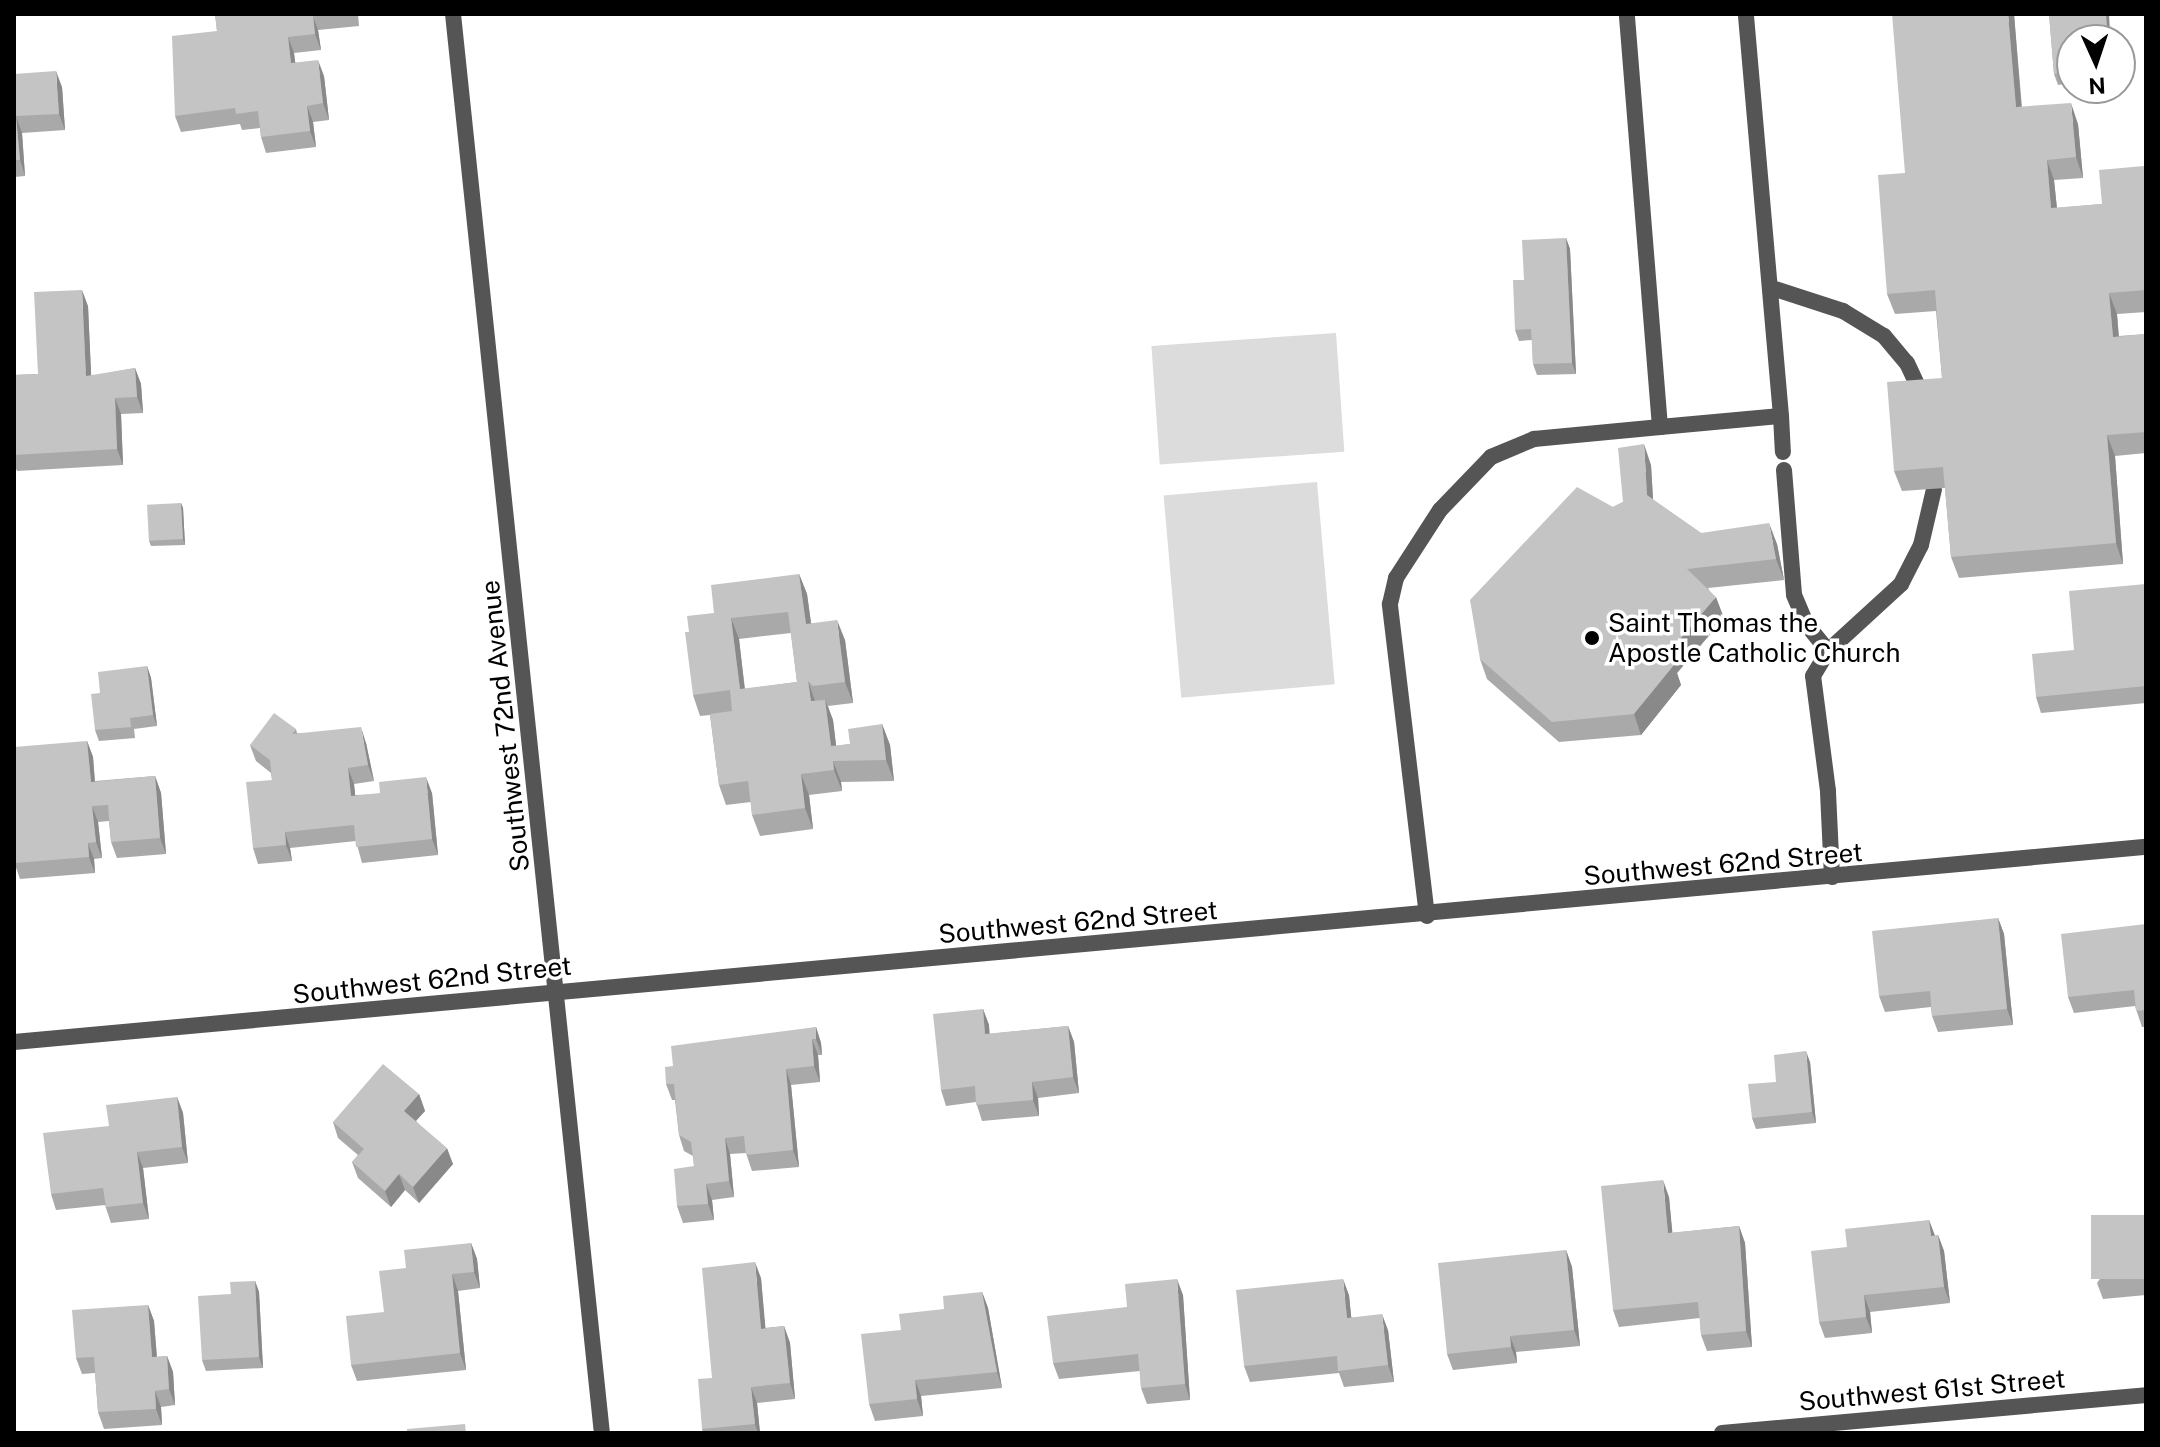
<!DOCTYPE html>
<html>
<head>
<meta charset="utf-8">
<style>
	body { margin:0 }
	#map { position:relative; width:2160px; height:1447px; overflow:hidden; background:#fff; font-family:"Public Sans",sans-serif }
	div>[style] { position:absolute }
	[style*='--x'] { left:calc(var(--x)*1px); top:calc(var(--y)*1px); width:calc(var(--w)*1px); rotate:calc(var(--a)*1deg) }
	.green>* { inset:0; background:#dcdcdc; transform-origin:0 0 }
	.service>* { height:16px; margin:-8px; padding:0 8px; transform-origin:8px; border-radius:8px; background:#555 }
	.minor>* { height:16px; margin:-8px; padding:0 8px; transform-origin:8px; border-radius:8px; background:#555 }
	.tertiary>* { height:16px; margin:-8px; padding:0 8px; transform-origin:8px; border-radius:8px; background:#555 }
	.wall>* { inset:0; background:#a9a9a9 }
	.shaded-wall>* { inset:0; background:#898989; transform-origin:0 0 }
	.building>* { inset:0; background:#c4c4c4; transform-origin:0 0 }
	.dots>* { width:22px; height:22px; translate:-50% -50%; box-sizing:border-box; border:4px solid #fff; border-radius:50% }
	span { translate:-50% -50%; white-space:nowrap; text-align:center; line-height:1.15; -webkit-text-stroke:7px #fff; paint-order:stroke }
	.poi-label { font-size:26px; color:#000 }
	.left { translate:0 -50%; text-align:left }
	.street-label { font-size:26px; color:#000 }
	.frame { position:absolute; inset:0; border:16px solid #000; pointer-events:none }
	.north { position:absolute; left:2056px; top:24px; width:80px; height:80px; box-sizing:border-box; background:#fff; border:2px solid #999; border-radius:50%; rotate:177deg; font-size:22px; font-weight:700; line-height:32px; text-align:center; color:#000 }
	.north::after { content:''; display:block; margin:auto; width:28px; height:36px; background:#000; clip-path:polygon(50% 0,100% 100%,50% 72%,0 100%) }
</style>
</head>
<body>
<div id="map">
	<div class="green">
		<i style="left:1336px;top:333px;width:119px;height:185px;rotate:86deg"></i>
		<i style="left:1317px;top:482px;width:203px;height:154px;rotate:85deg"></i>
	</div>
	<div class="service">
		<i style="--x:1772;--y:288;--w:75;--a:17.9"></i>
		<i style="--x:1843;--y:311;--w:48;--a:31.4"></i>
		<i style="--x:1884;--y:336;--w:35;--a:50"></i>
		<i style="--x:1907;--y:363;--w:40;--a:65"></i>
		<i style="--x:1781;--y:416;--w:36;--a:87"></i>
		<i style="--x:1660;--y:427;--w:121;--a:-5.2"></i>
		<i style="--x:1781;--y:416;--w:404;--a:-95"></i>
		<i style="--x:1784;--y:470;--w:125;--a:85.4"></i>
		<i style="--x:1794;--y:595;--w:33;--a:67"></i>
		<i style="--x:1807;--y:625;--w:33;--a:51"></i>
		<i style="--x:1832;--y:877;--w:86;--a:-92.7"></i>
		<i style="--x:1828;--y:791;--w:116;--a:-97.4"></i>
		<i style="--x:1813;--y:676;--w:29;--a:-59"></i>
		<i style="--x:1828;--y:651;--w:99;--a:-42.5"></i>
		<i style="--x:1901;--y:584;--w:44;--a:-62.9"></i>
		<i style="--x:1921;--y:545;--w:57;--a:-76.9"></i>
		<i style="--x:1427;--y:916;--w:314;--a:-96.8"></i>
		<i style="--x:1390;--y:604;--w:27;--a:-77"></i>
		<i style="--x:1396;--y:578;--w:81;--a:-57.1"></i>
		<i style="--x:1440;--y:510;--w:74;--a:-46.1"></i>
		<i style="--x:1491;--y:457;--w:47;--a:-22.7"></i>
		<i style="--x:1534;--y:439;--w:127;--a:-5.4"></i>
		<i style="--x:1660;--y:427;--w:414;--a:-94.6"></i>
	</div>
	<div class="minor">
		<i style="--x:14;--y:1042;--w:2141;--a:-5.23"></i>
		<i style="--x:1722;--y:1433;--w:426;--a:-5.1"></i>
	</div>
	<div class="tertiary">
		<i style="--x:453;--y:14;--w:1427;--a:84.01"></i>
	</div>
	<div class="wall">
		<i style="clip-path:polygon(215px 14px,358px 14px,359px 26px,318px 30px,321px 50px,294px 53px,295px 62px,324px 76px,329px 120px,313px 122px,316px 147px,266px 153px,261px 137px,260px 128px,242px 130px,240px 124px,181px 132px,175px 116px,217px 31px)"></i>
		<i style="clip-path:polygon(2014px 14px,2022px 107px,2078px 124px,2083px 178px,2054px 180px,2057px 208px,2102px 204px,2146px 172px,2146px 312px,2117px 314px,2119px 336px,2146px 334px,2146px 453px,2115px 456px,2123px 564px,1959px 578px,1951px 557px,1945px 488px,1902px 491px,1894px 471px,1942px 378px,1936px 311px,1895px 314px,1887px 294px,1905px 173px)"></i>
		<i style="clip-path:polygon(2049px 14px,2109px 14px,2111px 40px,2072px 40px,2072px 83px,2058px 85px,2054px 74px)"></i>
		<i style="clip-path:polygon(14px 71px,14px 74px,62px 87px,65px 130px,22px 133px,25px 176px,14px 177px)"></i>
		<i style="clip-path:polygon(1566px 238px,1570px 249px,1576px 374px,1537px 375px,1533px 364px,1532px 340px,1519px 341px,1515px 330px,1524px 280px)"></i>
		<i style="clip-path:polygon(88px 306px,91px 376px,135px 368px,141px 384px,143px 413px,121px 414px,123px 465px,17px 471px,14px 464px,14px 375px,38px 374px)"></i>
		<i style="clip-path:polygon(1651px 465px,1653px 500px,1701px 533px,1777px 544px,1784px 580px,1708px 588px,1724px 618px,1677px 673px,1681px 685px,1641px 735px,1559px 742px,1487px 679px,1480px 659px,1613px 507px,1623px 502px)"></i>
		<i style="clip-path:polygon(181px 503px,183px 508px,185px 545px,151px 546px,149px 541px)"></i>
		<i style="clip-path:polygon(evenodd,799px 574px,807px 594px,811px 623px,845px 640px,853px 703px,828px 706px,833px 720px,836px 746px,850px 744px,882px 724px,890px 745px,894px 781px,841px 782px,842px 791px,809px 795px,813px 829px,760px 836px,752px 815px,751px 802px,726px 805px,719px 785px,710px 715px,700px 716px,693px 695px,714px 613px,799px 574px,791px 633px,797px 682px,745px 689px,739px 639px,791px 633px)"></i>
		<i style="clip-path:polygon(2146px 584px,2146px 703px,2041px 713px,2036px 697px,2074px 650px)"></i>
		<i style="clip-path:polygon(147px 666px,151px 678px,157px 726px,134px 729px,135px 738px,99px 741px,95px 730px,100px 693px)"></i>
		<i style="clip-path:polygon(296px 729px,297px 733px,366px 743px,374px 781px,354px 784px,355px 795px,432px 793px,438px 855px,362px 863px,356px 841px,290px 848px,292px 861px,258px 864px,253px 848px,272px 780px,271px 773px,256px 761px,250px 745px)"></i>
		<i style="clip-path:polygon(87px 741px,93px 757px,95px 781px,155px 776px,161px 793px,166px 854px,117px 858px,111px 842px,109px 821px,98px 822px,102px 858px,94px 859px,95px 873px,20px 879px,14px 862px)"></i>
		<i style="clip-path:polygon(1998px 918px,2004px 934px,2013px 1025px,1938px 1032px,1932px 1016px,1931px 1007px,1885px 1012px,1879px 996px)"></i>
		<i style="clip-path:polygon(2146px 924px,2146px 1027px,2142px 1027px,2135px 1006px,2074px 1013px,2068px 997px)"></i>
		<i style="clip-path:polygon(983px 1009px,989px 1025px,989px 1034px,1068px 1026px,1074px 1042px,1079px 1093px,1038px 1098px,1039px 1116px,982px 1121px,976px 1102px,946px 1106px,941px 1090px)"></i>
		<i style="clip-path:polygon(816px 1027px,821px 1043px,822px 1055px,818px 1055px,820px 1082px,791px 1085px,799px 1167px,752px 1171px,746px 1153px,730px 1154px,734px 1197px,712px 1200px,714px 1220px,683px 1223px,677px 1206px,694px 1166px,693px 1156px,684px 1151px,679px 1135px,675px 1100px,672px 1100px,666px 1084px,673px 1066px)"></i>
		<i style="clip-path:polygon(1810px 1062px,1816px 1123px,1756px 1129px,1752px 1118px,1776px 1082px)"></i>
		<i style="clip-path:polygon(419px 1094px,425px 1111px,416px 1121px,453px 1164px,419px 1203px,405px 1190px,391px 1207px,358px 1178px,352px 1162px,358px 1155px,338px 1138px,333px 1122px)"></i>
		<i style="clip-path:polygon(177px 1097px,183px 1113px,188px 1163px,143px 1168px,149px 1219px,111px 1223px,105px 1205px,56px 1210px,51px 1194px)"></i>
		<i style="clip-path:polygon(1669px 1197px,1672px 1233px,1739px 1226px,1745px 1243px,1752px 1347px,1707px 1351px,1701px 1335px,1700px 1318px,1619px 1327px,1613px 1310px)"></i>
		<i style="clip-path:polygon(2146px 1215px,2146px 1295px,2103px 1299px,2097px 1283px)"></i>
		<i style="clip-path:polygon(1929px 1220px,1935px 1236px,1938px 1235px,1944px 1251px,1950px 1303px,1870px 1312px,1872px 1333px,1825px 1338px,1819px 1322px,1847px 1247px)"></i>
		<i style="clip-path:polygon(471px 1243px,477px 1259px,480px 1288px,458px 1291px,466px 1370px,357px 1381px,351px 1365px,384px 1312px,406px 1268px)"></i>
		<i style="clip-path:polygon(1566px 1250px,1572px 1267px,1580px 1346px,1516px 1352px,1517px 1363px,1453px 1370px,1447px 1354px)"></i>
		<i style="clip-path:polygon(761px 1278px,765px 1328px,784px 1326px,790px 1343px,795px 1399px,757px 1403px,760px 1433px,703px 1433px,702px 1429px,712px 1378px)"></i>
		<i style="clip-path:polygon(255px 1281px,259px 1292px,263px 1368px,206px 1371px,202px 1360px,231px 1294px)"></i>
		<i style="clip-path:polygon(982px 1292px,988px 1308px,1002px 1388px,921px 1396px,923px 1416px,875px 1421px,869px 1404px,944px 1309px)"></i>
		<i style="clip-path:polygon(1183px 1295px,1190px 1400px,1147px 1404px,1141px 1388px,1140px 1371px,1059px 1379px,1053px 1363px,1127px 1307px)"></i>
		<i style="clip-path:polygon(1349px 1295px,1351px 1317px,1388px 1330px,1394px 1382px,1344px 1387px,1339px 1373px,1250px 1382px,1244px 1366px)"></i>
		<i style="clip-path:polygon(148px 1305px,154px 1321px,157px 1357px,167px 1356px,173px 1372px,175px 1405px,161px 1407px,162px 1425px,104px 1429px,98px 1412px,95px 1373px,82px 1374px,76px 1358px)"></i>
	</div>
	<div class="shaded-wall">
		<i style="clip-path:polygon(312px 14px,318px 30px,321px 50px,315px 34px)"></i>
		<i style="clip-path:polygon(2008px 14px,2014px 14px,2023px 128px,2016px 107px)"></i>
		<i style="left:2106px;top:14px;width:3px;height:26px"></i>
		<i style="clip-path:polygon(288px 37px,294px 53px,297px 79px,291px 63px)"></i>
		<i style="clip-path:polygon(318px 60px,324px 76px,329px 120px,323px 103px)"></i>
		<i style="clip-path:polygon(56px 71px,62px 87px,65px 130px,59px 114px)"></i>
		<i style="clip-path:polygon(2071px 103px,2078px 124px,2083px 178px,2076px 157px)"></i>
		<i style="clip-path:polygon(307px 106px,313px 122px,316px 147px,310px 131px)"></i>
		<i style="clip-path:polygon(16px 116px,22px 133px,25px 176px,20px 160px)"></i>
		<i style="clip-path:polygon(2047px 160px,2054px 180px,2059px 229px,2051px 208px)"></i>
		<i style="clip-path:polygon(1566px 238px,1570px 249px,1576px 374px,1572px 363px)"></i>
		<i style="clip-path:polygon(82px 290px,88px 306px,92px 393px,86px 376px)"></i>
		<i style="clip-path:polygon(2109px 293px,2117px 314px,2120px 358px,2113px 337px)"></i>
		<i style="clip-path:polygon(135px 368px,141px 384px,143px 413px,137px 397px)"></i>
		<i style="clip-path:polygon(115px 398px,121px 414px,123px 465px,117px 449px)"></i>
		<i style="clip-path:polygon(2107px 435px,2115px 456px,2123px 564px,2116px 543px)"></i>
		<i style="clip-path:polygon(1644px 444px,1651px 465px,1654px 516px,1647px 495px)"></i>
		<i style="clip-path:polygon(181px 503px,183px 508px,185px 545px,183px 539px)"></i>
		<i style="clip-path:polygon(1769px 523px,1777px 544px,1784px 580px,1776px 559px)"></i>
		<i style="clip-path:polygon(799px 574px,807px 594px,814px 645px,806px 624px)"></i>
		<i style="clip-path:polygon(1716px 597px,1724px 618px,1677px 673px,1681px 685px,1641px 735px,1634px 714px,1664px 658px)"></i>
		<i style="clip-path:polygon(731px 618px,739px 639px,747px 710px,740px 689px)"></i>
		<i style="clip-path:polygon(837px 620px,845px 640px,853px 703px,845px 682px)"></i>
		<i style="clip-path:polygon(147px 666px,151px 678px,157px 726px,153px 715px)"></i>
		<i style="clip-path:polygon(808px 681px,815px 701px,811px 701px)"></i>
		<i style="clip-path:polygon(825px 700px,833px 720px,838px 761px,831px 746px)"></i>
		<i style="clip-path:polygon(882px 724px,890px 745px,894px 781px,886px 760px)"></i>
		<i style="clip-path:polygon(361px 727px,366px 743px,374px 781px,368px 765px)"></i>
		<i style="clip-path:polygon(87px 741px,93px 757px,96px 798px,91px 782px)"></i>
		<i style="clip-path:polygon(833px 761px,841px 782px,842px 791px,834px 770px)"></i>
		<i style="clip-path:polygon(348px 768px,354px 784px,357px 812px,351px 796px)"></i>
		<i style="clip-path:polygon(801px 774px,809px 795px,813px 829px,805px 808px)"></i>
		<i style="clip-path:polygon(155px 776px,161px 793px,166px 854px,160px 838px)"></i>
		<i style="clip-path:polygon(426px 777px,432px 793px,438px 855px,432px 839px)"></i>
		<i style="clip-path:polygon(92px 806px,98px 822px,102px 858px,96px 842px)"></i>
		<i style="clip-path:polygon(285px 832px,290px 848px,292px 861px,286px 845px)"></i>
		<i style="clip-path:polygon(88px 843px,94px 859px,95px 873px,89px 857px)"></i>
		<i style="clip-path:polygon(1998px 918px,2004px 934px,2013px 1025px,2007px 1009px)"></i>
		<i style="clip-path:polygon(983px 1009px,989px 1025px,991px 1050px,985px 1034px)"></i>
		<i style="clip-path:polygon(1068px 1026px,1074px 1042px,1079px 1093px,1073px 1077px)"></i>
		<i style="clip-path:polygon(816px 1027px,821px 1043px,822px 1055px,816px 1039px)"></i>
		<i style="clip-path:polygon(812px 1039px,818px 1055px,820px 1082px,814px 1066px)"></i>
		<i style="clip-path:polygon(1806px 1051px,1810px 1062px,1816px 1123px,1812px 1112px)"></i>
		<i style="clip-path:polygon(786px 1069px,791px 1085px,799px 1167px,793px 1150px)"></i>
		<i style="clip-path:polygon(1032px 1082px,1038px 1098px,1039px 1116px,1033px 1100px)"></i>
		<i style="clip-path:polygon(419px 1094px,425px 1111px,410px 1127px,404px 1111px)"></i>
		<i style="clip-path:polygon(177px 1097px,183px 1113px,188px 1163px,182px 1147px)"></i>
		<i style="clip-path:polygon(725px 1138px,730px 1154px,734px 1197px,729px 1181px)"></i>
		<i style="clip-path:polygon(447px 1148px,453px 1164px,419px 1203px,413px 1187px)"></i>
		<i style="clip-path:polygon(137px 1152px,143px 1168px,149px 1219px,143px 1203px)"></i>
		<i style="clip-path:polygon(399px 1174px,405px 1190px,391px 1207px,385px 1191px)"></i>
		<i style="clip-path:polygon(1663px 1180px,1669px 1197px,1674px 1249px,1668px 1233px)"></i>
		<i style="clip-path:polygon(706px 1184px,712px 1200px,714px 1220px,708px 1204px)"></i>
		<i style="clip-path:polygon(1929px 1220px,1935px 1236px,1931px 1236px)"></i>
		<i style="clip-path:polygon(1739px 1226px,1745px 1243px,1752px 1347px,1746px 1331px)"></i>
		<i style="clip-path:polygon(1938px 1235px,1944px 1251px,1950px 1303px,1944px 1287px)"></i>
		<i style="clip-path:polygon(471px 1243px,477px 1259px,480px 1288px,474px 1272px)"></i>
		<i style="clip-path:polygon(1566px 1250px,1572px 1267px,1580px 1346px,1574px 1330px)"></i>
		<i style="clip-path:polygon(755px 1262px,761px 1278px,767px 1345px,761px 1329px)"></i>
		<i style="clip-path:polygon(452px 1274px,458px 1291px,466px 1370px,460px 1353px)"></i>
		<i style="clip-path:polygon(1177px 1279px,1183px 1295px,1190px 1400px,1185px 1384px)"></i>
		<i style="clip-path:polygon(1343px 1279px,1349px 1295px,1353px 1334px,1347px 1318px)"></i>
		<i style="clip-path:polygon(255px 1281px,259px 1292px,263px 1368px,259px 1357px)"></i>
		<i style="clip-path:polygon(982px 1292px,988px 1308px,1002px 1388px,997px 1372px)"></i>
		<i style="clip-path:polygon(1864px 1295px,1870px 1312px,1872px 1333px,1866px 1317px)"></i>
		<i style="clip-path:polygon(148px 1305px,154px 1321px,158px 1373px,152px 1357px)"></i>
		<i style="clip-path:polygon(1382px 1314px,1388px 1330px,1394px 1382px,1388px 1365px)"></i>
		<i style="clip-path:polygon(784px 1326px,790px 1343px,795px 1399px,790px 1383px)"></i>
		<i style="clip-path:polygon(1510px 1336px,1516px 1352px,1517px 1363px,1511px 1347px)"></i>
		<i style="clip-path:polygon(167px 1356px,173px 1372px,175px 1405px,169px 1389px)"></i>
		<i style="clip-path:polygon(915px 1380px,921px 1396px,923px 1416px,917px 1399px)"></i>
		<i style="clip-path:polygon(751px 1387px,757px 1403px,760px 1433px,758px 1433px,755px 1424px)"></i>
		<i style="clip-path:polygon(155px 1391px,161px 1407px,162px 1425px,156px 1409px)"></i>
	</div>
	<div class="building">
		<i style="clip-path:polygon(215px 14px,313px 14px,315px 34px,288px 37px,291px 63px,318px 60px,323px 103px,307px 106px,310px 131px,261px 137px,258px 111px,236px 114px,235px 108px,175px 116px,172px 36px,217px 31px)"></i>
		<i style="clip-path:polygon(1892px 14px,2008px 14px,2016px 107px,2071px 103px,2076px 157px,2047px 160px,2051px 208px,2102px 204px,2099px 170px,2144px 166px,2146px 191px,2146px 290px,2109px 293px,2113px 337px,2146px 334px,2146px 432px,2107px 435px,2116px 543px,1951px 557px,1943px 467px,1894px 471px,1887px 382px,1942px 378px,1935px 290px,1887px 294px,1878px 175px,1905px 173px)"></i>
		<i style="clip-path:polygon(2049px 14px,2106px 14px,2108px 40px,2072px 40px,2072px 72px,2054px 74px)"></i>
		<i style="clip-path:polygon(56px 71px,59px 114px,16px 116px,20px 160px,14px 160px,14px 74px)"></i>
		<i style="clip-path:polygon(1566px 238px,1572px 363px,1533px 364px,1531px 329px,1515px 330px,1513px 280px,1524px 280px,1522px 240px)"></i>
		<i style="clip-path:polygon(82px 290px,86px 376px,135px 368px,137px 397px,115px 398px,117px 449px,14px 455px,14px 375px,38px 374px,34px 292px)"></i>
		<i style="clip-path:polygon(1644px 444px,1647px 495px,1701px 533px,1769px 523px,1776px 559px,1687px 569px,1716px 597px,1664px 658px,1674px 665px,1634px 714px,1552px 722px,1480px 659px,1470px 600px,1577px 487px,1613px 507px,1623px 502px,1618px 448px)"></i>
		<i style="left:181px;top:503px;width:36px;height:34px;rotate:87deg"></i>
		<i style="clip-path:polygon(evenodd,799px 574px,806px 624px,837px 620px,845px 682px,813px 686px,808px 681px,811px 701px,825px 700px,831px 746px,850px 744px,848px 729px,882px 724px,886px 760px,833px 761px,834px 770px,801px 774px,805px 808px,752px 815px,748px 781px,719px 785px,710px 714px,732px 711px,730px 690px,693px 695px,685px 632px,689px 632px,687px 616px,714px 613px,711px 585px,799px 574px,788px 612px,797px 682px,740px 689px,731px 618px,788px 612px)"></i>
		<i style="clip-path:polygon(2146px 584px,2146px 686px,2036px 697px,2032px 654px,2074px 650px,2069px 591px)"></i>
		<i style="clip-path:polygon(147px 666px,153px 715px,130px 718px,131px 727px,95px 730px,91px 694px,100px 693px,98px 672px)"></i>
		<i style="clip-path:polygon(274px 713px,296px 729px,292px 734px,361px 727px,368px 765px,348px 768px,351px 796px,380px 793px,379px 782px,426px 777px,432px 839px,356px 847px,354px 825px,285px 832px,286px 845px,253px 848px,246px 782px,272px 780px,270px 760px,250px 745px)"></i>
		<i style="clip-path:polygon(87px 741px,91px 782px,155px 776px,160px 838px,111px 842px,108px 805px,92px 806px,96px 842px,88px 843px,89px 857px,15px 863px,14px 747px)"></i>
		<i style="clip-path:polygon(1998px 918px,2007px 1009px,1932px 1016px,1930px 991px,1879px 996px,1872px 931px)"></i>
		<i style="clip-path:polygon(2146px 924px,2146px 1010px,2136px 1011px,2134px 990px,2068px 997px,2061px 934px)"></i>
		<i style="clip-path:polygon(983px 1009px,985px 1034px,1068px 1026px,1073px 1077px,1032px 1082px,1033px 1100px,976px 1105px,975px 1086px,941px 1090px,933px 1014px)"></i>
		<i style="clip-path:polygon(816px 1027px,816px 1039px,812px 1039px,814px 1066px,786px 1069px,793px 1150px,746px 1155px,744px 1136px,725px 1138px,729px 1181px,706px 1184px,708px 1204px,677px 1206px,674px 1169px,694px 1166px,691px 1142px,679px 1135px,674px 1084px,666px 1084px,665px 1067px,673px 1066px,671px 1046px)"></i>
		<i style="clip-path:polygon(1806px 1051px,1812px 1112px,1752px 1118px,1748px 1084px,1776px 1082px,1774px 1055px)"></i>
		<i style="clip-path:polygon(383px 1064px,419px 1094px,404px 1111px,447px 1148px,413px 1187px,399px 1174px,385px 1191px,352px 1162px,364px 1149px,333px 1122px)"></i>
		<i style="clip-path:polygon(177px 1097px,182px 1147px,137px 1152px,143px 1203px,106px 1207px,103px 1188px,51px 1194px,43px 1133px,109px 1126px,106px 1105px)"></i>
		<i style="clip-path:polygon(1663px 1180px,1668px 1233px,1739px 1226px,1746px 1331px,1701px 1335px,1698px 1302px,1613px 1310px,1601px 1186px)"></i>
		<i style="left:2146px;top:1215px;width:64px;height:55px;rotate:90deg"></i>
		<i style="clip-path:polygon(1929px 1220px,1931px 1236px,1938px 1235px,1944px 1287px,1864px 1295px,1866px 1317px,1819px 1322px,1811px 1251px,1847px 1247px,1845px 1229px)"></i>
		<i style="clip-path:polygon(471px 1243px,474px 1272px,452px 1274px,460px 1353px,351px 1365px,346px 1316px,384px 1312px,379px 1271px,406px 1268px,404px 1250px)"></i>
		<i style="clip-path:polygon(1566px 1250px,1574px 1330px,1510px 1336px,1511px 1347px,1447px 1354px,1438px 1263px)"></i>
		<i style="clip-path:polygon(755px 1262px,761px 1329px,784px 1326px,790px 1383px,751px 1387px,755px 1424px,702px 1429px,698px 1379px,712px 1378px,702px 1268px)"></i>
		<i style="clip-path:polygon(1177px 1279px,1185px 1384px,1141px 1388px,1138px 1354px,1053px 1363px,1047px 1316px,1127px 1307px,1125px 1284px)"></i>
		<i style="clip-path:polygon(1343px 1279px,1347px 1318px,1382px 1314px,1388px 1365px,1338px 1371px,1337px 1356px,1244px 1366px,1236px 1290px)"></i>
		<i style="clip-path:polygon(255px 1281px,259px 1357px,202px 1360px,198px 1296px,231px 1294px,230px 1282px)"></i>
		<i style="clip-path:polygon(982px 1292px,997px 1372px,915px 1380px,917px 1399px,869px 1404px,861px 1334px,901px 1330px,899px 1314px,944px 1309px,943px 1296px)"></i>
		<i style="clip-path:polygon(148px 1305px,152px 1357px,167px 1356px,169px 1389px,155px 1391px,156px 1409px,98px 1412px,94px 1357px,76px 1358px,72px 1310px)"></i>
		<i style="clip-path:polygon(465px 1424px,466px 1433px,407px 1433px,407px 1429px)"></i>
	</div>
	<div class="dots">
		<i style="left:1592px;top:638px;background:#000"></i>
	</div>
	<div class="poi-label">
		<span class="left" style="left:1608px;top:638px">Saint Thomas the<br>Apostle Catholic Church</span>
	</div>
	<div class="street-label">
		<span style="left:505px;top:726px;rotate:-96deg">Southwest 72nd Avenue</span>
		<span style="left:1723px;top:864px;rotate:-5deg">Southwest 62nd Street</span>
		<span style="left:1078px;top:922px;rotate:-5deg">Southwest 62nd Street</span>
		<span style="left:432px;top:980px;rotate:-6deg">Southwest 62nd Street</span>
		<span style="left:1932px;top:1390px;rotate:-5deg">Southwest 61st Street</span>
	</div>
	<div class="frame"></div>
	<div class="north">N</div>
</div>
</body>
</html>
